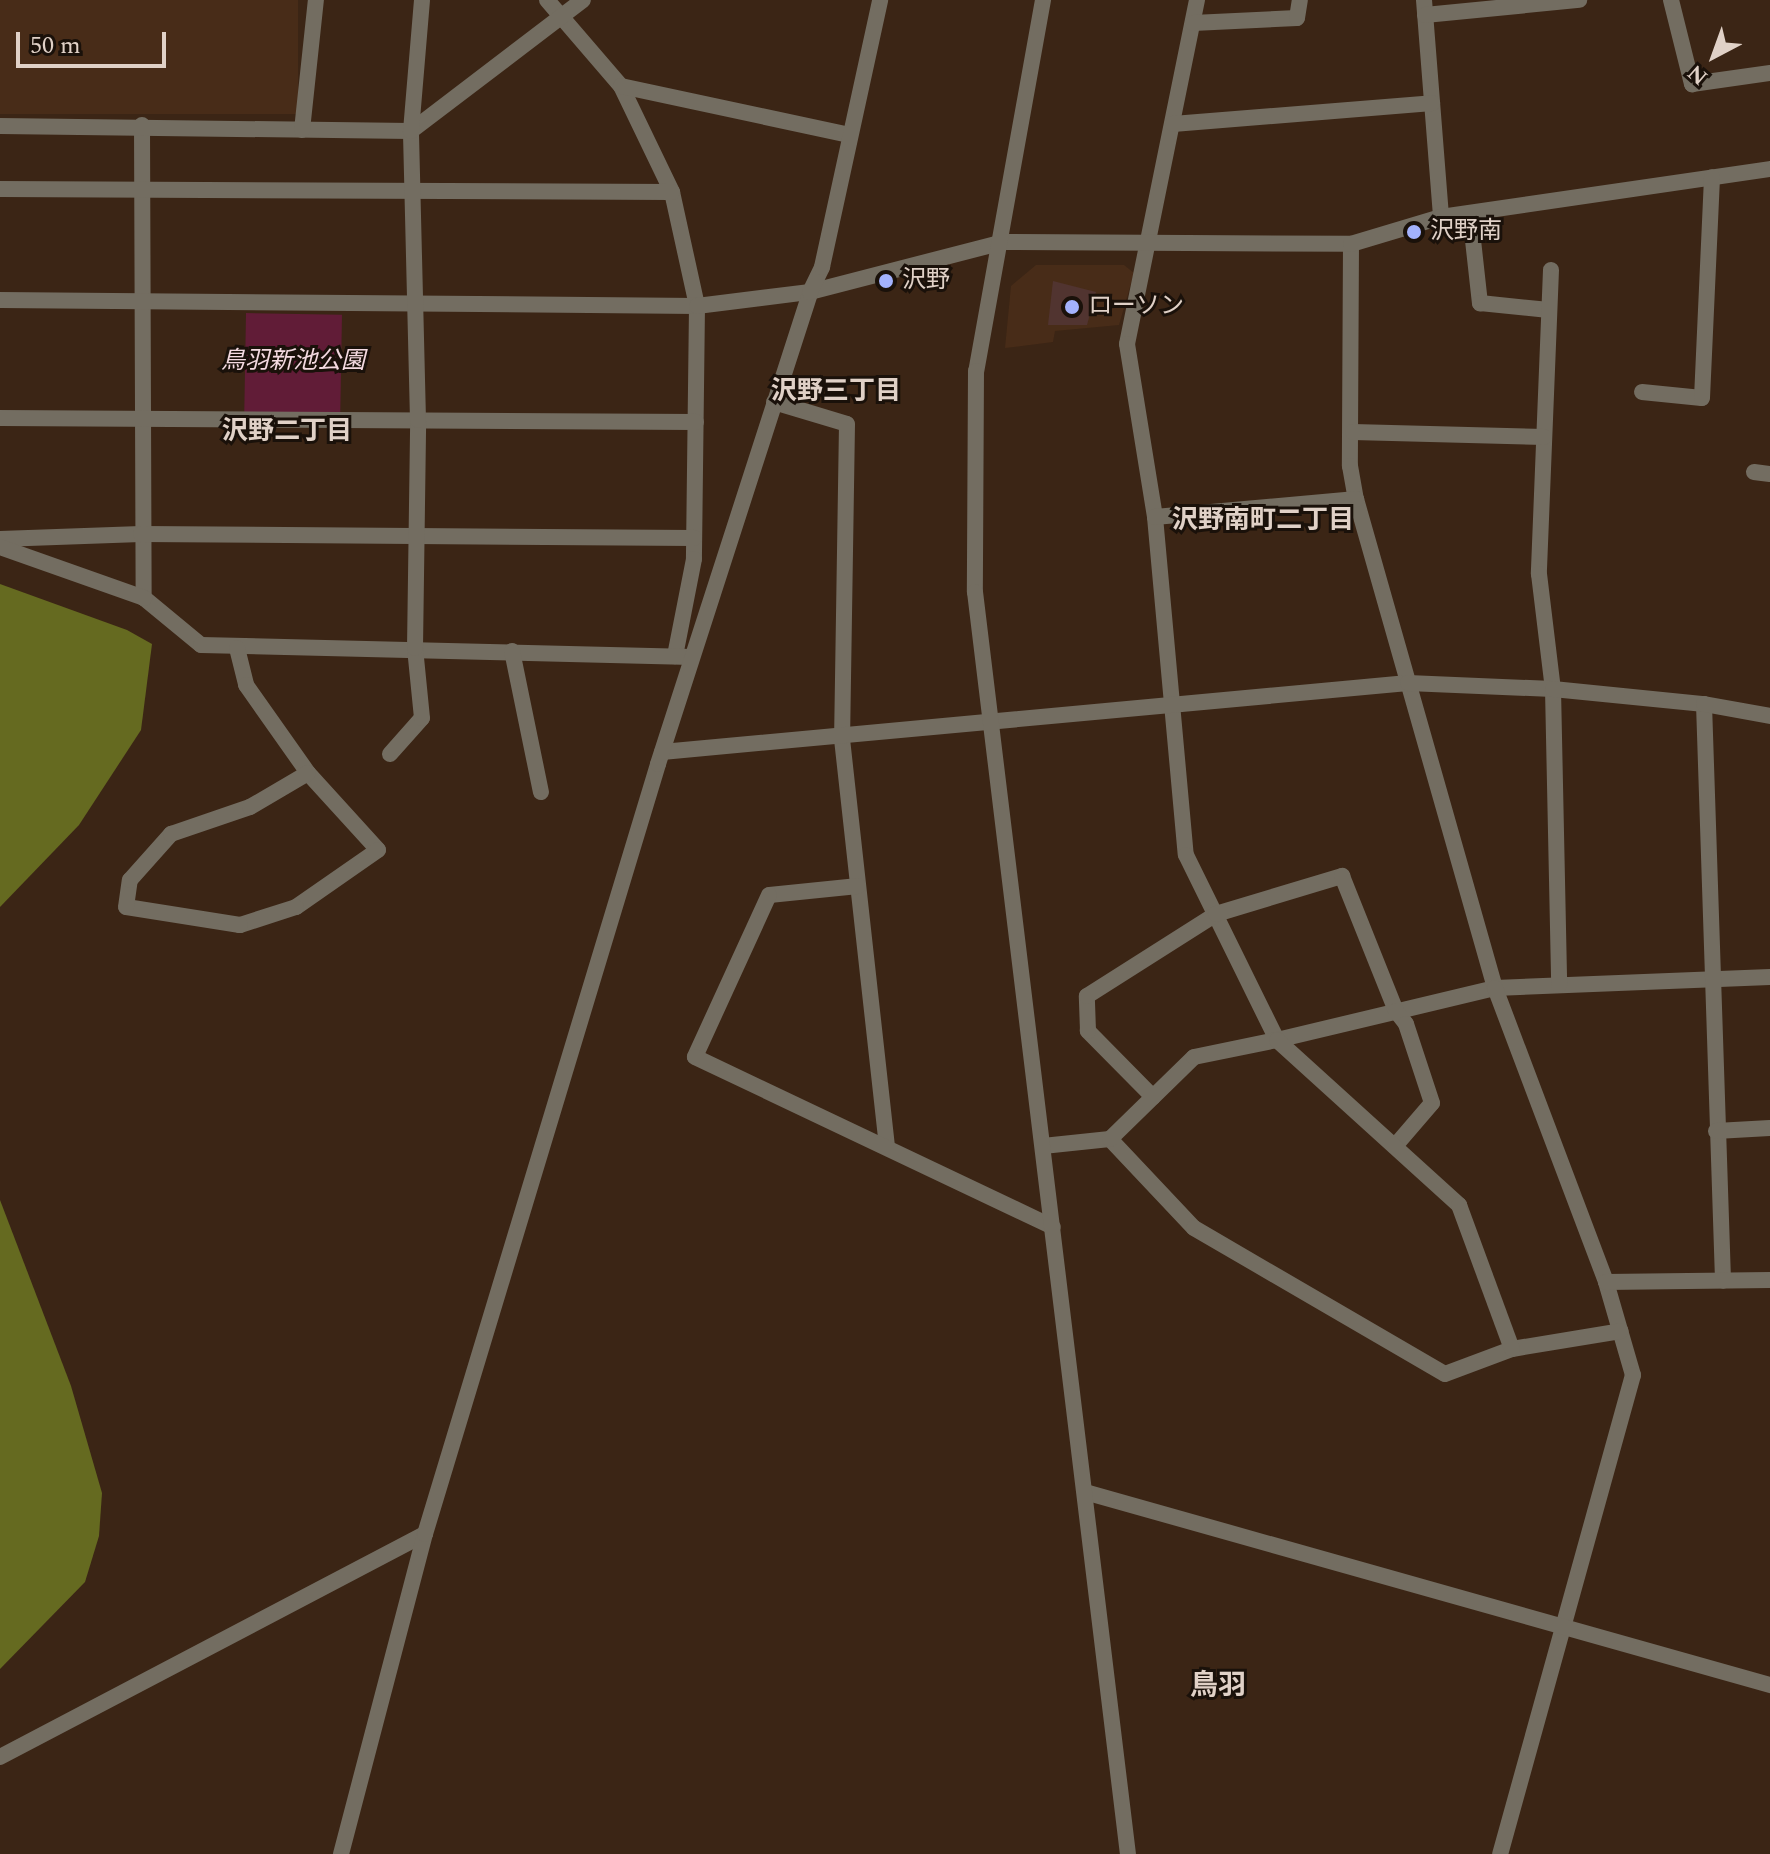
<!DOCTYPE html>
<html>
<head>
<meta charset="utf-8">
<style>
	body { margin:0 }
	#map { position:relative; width:1770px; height:1854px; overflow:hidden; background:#3b2515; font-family:Spectral,"Noto Sans JP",serif }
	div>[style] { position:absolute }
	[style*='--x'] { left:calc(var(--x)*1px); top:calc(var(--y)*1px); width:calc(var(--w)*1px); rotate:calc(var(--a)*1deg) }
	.built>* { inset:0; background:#482c18; transform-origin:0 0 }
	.green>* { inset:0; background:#611c37; transform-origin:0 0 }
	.water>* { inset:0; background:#656a20 }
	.building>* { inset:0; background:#513430 }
	.minor>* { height:16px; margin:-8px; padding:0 8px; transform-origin:8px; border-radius:8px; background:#736d61 }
	.tertiary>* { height:16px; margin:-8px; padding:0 8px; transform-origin:8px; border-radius:8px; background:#736d61 }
	.dots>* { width:22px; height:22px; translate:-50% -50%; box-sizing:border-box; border:4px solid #1a110a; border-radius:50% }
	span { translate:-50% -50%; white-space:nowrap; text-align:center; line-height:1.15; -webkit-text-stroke:6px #1a110a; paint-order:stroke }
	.poi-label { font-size:24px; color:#e0d1c7 }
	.left { translate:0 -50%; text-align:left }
	.park-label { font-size:24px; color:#f4dae1; font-style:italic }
	.neighbourhood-label { font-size:26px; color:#e0d1c7; font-weight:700 }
	.quarter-label { font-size:28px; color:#e0d1c7; font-weight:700 }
	.north { position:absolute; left:1674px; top:16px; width:80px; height:80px; -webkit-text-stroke:6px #1a110a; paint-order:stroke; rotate:221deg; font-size:22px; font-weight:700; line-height:32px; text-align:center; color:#e0d1c7 }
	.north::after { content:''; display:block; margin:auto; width:28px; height:36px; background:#e0d1c7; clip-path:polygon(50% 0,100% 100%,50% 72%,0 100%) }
	.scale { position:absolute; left:16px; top:32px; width:150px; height:36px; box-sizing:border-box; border:4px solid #e0d1c7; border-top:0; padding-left:10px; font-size:24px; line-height:28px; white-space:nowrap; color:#e0d1c7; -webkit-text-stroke:6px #1a110a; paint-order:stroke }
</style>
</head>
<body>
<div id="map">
	<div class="built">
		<i style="left:0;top:0;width:298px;height:114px"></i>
		<i style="clip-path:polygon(1036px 265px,1124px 265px,1134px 273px,1119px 325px,1055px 331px,1053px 342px,1005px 348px,1011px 286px)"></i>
	</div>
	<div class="green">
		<i style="left:246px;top:313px;width:96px;height:99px;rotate:1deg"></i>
	</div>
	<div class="water">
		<i style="clip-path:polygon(0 584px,127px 630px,152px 644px,141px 730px,79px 825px,0 907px)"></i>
		<i style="clip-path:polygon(0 1200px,71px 1386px,102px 1493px,99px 1536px,85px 1582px,0 1669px)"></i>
	</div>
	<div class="building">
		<i style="clip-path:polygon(1053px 281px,1096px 292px,1087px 325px,1048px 325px)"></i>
	</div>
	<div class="minor">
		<i style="--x:547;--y:0;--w:113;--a:49.3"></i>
		<i style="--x:621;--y:86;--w:118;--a:64.3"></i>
		<i style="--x:672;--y:192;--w:117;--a:77.6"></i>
		<i style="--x:697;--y:306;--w:253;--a:90.7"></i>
		<i style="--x:694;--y:559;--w:99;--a:101.1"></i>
		<i style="--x:1197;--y:0;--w:351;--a:101.5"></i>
		<i style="--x:1127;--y:344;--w:175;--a:80.8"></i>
		<i style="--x:1155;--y:517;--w:339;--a:84.8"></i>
		<i style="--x:1186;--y:855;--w:206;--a:63.8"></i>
		<i style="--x:1277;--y:1040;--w:224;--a:-13.4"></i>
		<i style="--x:1495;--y:988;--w:275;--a:-2.3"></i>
		<i style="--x:1424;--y:0;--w:218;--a:85.5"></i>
		<i style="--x:1671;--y:0;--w:87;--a:76"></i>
		<i style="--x:1692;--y:84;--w:79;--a:-8"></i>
		<i style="--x:1425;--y:15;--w:155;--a:-5.6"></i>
		<i style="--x:1193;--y:23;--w:104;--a:-2.8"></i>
		<i style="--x:1297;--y:18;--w:18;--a:-81"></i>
		<i style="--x:621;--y:86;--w:233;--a:12.1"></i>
		<i style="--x:1173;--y:124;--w:260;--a:-4.6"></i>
		<i style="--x:142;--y:125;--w:473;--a:89.8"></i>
		<i style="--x:144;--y:598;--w:74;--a:39.5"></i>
		<i style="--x:201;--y:645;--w:491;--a:1.4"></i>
		<i style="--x:0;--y:126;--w:411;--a:0.7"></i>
		<i style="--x:411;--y:131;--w:216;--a:-37.3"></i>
		<i style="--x:302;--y:130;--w:131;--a:-83.9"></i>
		<i style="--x:0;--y:189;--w:672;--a:0.26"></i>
		<i style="--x:1470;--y:213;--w:91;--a:83.7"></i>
		<i style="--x:1480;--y:303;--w:69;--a:5.8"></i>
		<i style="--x:1351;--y:244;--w:222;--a:90.3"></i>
		<i style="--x:1350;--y:466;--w:34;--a:80"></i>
		<i style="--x:1356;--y:499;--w:508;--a:74.13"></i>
		<i style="--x:1495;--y:988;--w:314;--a:69.3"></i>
		<i style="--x:1606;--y:1282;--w:97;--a:73.8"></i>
		<i style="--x:1633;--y:1375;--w:497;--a:105.5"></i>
		<i style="--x:1551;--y:270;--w:304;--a:92.3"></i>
		<i style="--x:1539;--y:574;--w:116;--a:83.1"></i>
		<i style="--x:1553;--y:689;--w:296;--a:88.8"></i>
		<i style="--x:0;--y:300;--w:697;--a:0.49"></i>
		<i style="--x:697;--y:306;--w:114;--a:-7.1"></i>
		<i style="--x:810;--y:292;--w:199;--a:-14.5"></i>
		<i style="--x:1003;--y:242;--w:348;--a:0.3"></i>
		<i style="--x:1351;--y:244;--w:94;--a:-16.7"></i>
		<i style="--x:1441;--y:217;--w:332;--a:-8.3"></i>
		<i style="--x:1642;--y:392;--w:60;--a:5.7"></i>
		<i style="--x:1702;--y:398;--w:221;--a:-87.4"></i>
		<i style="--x:774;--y:402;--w:76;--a:16.8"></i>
		<i style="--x:847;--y:424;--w:315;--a:90.9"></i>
		<i style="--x:842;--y:739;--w:411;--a:83.7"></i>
		<i style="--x:0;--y:418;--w:696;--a:0.33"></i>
		<i style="--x:1353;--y:432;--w:191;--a:1.5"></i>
		<i style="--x:1754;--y:472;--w:16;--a:7"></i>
		<i style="--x:1155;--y:517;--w:202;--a:-5.1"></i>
		<i style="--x:0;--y:539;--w:141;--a:-2"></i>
		<i style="--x:141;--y:534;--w:553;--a:0.41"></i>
		<i style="--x:0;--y:547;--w:153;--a:19.5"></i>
		<i style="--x:237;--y:648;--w:38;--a:76"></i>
		<i style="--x:246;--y:685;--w:108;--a:54.8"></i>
		<i style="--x:308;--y:773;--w:104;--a:47.7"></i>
		<i style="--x:378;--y:850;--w:100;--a:145.2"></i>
		<i style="--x:296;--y:907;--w:59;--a:162.2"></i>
		<i style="--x:240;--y:925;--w:115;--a:-171"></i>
		<i style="--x:126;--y:907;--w:27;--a:-82"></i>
		<i style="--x:130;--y:880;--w:62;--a:-48.3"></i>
		<i style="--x:171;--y:834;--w:83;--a:-18.9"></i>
		<i style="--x:250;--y:807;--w:67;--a:-30.4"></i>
		<i style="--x:512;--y:651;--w:144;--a:78.4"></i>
		<i style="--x:1704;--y:704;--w:577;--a:88.11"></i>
		<i style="--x:662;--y:752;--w:749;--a:-5.28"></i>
		<i style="--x:1408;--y:683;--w:145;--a:2.4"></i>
		<i style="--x:1553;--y:689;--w:152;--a:5.7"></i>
		<i style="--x:1704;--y:704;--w:67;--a:10.3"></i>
		<i style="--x:390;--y:754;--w:48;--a:-48.4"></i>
		<i style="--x:422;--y:718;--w:70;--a:-95.7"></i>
		<i style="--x:415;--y:648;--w:228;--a:-89.2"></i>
		<i style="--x:418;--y:420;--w:289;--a:-91.4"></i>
		<i style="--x:411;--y:131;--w:131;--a:-85.2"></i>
		<i style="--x:858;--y:886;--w:89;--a:174.2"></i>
		<i style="--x:769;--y:895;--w:178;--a:114.6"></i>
		<i style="--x:695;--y:1057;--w:396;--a:25.4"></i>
		<i style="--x:1153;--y:1097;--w:93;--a:-134.6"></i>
		<i style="--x:1088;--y:1031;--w:35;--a:-92"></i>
		<i style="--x:1087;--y:996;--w:153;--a:-32.4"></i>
		<i style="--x:1216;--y:914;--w:132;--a:-16.8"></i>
		<i style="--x:1342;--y:876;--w:145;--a:68.2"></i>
		<i style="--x:1396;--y:1011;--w:16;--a:52"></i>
		<i style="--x:1406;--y:1024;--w:83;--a:71.8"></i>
		<i style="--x:1432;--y:1103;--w:57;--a:130.7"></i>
		<i style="--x:1716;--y:1131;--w:54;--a:-3.2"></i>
		<i style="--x:1110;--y:1139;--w:122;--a:46.7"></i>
		<i style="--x:1194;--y:1228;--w:290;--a:30.2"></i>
		<i style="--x:1445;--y:1374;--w:72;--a:-20.5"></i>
		<i style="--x:1512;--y:1349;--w:110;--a:-9.4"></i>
		<i style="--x:1043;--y:1146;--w:67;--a:-6"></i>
		<i style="--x:1110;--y:1139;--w:117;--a:-44.3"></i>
		<i style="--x:1194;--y:1057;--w:85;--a:-11.6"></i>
		<i style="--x:1277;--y:1040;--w:246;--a:42.2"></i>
		<i style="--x:1459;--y:1205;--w:153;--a:69.8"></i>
		<i style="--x:1606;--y:1282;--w:164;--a:-0.7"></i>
		<i style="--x:1085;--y:1492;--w:712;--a:15.74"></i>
		<i style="--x:0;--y:1757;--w:480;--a:-27.7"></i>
		<i style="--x:341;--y:1854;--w:331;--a:-75.3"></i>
		<i style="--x:425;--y:1534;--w:804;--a:-73.16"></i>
		<i style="--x:658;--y:764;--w:496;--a:-72.1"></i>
		<i style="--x:810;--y:292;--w:28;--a:-64"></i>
		<i style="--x:822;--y:267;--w:273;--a:-77.7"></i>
	</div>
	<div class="tertiary">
		<i style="--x:1043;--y:0;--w:377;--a:100.2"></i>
		<i style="--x:976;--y:371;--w:221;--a:90.3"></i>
		<i style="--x:975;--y:592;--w:1271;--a:83.09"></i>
	</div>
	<div class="dots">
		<i style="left:1414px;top:232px;background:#a3b2fd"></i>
		<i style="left:886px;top:281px;background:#a3b2fd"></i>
		<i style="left:1072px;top:307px;background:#a3b2fd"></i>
	</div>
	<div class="poi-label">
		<span class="left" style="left:1430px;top:232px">沢野南</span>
		<span class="left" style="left:902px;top:281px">沢野</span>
		<span class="left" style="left:1088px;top:307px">ローソン</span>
	</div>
	<div class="park-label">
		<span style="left:293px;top:362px">鳥羽新池公園</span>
	</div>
	<div class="neighbourhood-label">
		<span style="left:836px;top:392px">沢野三丁目</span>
		<span style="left:287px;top:432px">沢野二丁目</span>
		<span style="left:1263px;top:521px">沢野南町二丁目</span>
	</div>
	<div class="quarter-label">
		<span style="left:1218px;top:1686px">鳥羽</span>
	</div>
	<div class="north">N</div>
	<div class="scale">50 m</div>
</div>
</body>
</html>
